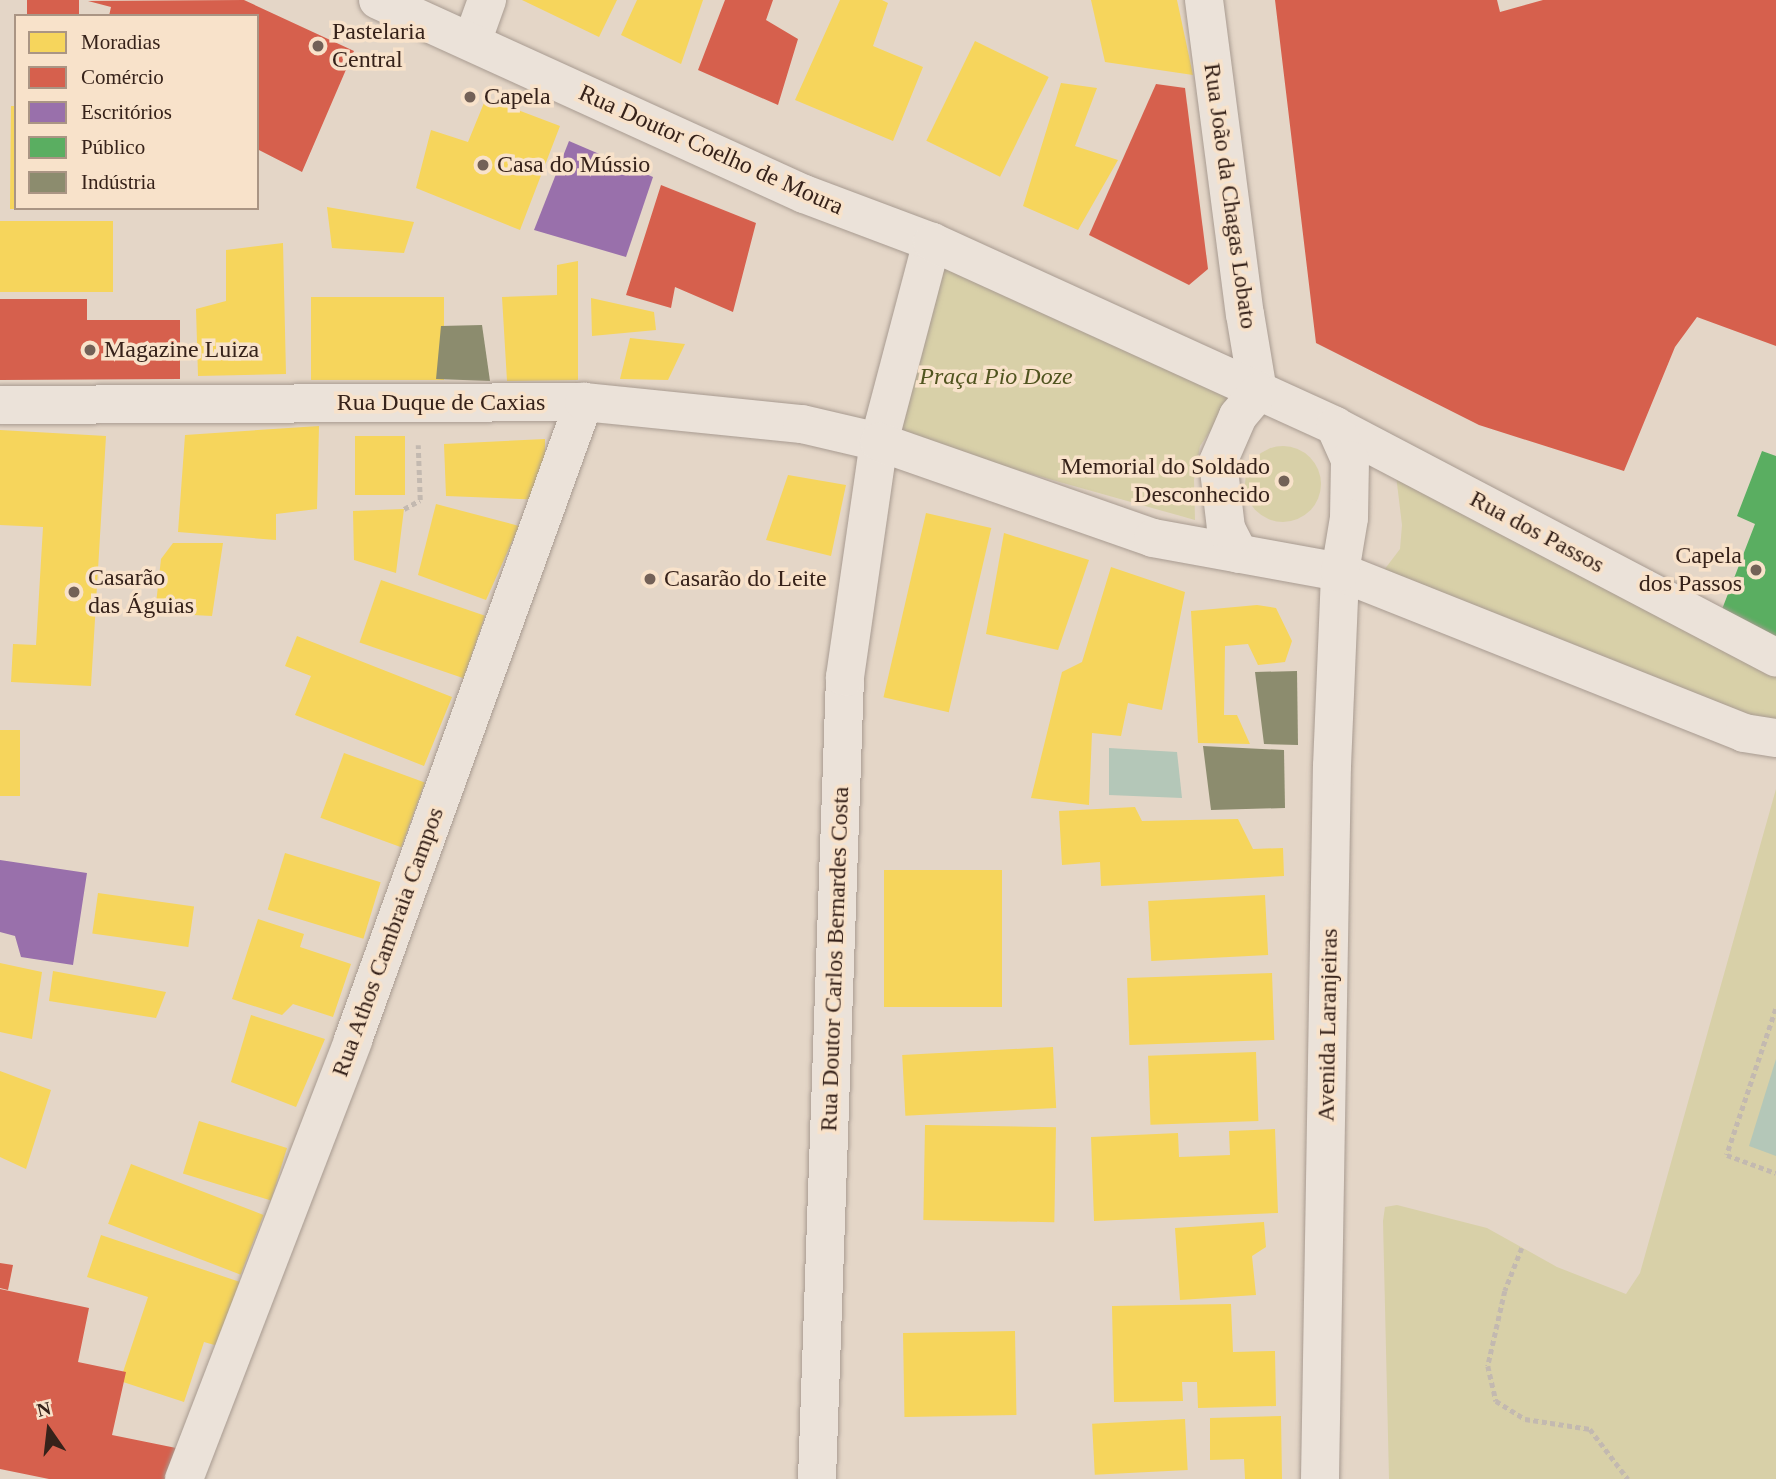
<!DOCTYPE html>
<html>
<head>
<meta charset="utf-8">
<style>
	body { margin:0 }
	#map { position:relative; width:1776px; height:1479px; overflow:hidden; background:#e4d6c7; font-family:Georgia,serif }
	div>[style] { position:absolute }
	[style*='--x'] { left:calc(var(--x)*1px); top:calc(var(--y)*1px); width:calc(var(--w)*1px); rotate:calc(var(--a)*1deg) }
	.green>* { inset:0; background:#d8d0a8 }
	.round { border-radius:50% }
	.water>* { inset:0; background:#b4c7b8 }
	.homes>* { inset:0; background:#f6d55c; transform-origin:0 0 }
	.shops>* { inset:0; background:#d6604d; transform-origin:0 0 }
	.offices>* { inset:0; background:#9970ab }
	.public>* { inset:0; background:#5aae61 }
	.industry>* { inset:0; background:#8c8c6e }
	.path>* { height:4.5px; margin-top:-2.25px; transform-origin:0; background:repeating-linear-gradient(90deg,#c3b9b0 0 5px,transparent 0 8.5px) }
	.roads { filter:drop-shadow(0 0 2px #a89b91) drop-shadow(0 0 2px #a89b91) }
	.minor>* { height:38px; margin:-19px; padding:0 19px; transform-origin:19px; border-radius:19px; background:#ebe2d9 }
	.tertiary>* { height:38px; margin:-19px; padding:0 19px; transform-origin:19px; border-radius:19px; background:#ebe2d9 }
	.dots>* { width:19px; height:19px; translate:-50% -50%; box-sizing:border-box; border:4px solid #f8e2ca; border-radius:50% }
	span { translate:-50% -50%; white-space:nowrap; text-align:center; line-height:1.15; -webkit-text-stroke:7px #f8e2ca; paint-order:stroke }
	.poi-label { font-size:24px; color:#36221a }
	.left { translate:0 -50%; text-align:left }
	.right { translate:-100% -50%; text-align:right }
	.street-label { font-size:24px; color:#36221a }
	.park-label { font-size:24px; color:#50541f; font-style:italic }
	.legend { position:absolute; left:14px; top:14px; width:245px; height:196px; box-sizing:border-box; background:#f8e2ca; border:2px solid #aa9584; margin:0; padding:9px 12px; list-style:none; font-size:21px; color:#36221a }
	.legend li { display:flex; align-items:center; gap:14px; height:35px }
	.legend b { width:35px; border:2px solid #aa9584 }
	.north { position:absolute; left:14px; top:1395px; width:70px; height:70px; -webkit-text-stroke:5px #f8e2ca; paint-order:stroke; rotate:346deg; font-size:19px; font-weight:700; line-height:28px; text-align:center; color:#36221a }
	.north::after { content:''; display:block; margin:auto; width:24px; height:32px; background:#36221a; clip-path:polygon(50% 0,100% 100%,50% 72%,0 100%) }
</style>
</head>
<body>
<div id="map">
	<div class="green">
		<i style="clip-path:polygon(940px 257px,1240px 402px,1219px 418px,1200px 446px,1194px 480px,1195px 520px,892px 435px)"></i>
		<i class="round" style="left:1245px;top:446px;width:76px;height:76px"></i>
		<i style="clip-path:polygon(1395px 467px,1776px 665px,1776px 731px,1381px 574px,1400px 549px,1402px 525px)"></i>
		<i style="clip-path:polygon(1776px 789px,1776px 1479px,1389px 1479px,1383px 1221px,1385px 1207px,1397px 1205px,1487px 1228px,1557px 1267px,1626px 1294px,1640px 1273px)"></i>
	</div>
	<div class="water">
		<i style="clip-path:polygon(1109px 748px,1177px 752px,1182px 798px,1109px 795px)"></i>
		<i style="clip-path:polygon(1776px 1059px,1776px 1156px,1749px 1146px)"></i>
	</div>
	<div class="homes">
		<i style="clip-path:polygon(522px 0,617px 0,599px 37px)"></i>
		<i style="clip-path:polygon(637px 0,703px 0,681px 64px,621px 35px)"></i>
		<i style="clip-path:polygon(840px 0,882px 0,888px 3px,873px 46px,923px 67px,893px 141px,795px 100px)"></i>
		<i style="clip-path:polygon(1091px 0,1177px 0,1193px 75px,1105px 62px)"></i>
		<i style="left:975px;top:41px;width:82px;height:111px;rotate:26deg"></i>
		<i style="clip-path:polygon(1061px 83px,1097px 88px,1075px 146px,1118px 160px,1078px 230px,1023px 206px)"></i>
		<i style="clip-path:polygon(486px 98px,560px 126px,520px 230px,416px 188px,431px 130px,468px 142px)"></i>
		<i style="clip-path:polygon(11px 106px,16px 106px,16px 209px,10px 209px)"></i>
		<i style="clip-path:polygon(327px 207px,414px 222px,404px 253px,332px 248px)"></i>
		<i style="left:0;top:221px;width:113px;height:71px"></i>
		<i style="clip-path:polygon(283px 243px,286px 374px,198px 376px,196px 309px,226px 301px,226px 250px)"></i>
		<i style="clip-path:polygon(578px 261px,578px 380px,507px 381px,502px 297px,557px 295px,557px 265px)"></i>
		<i style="left:311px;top:297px;width:133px;height:83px"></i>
		<i style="clip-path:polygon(591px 298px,654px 312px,656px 330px,592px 336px)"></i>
		<i style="clip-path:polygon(630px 338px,685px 344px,668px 380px,620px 379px)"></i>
		<i style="clip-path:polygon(319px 426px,317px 509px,276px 514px,276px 540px,178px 532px,185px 435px)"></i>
		<i style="clip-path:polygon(0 430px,106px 436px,91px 686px,11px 682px,13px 644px,36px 645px,43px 527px,0 525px)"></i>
		<i style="left:355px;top:436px;width:50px;height:59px"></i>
		<i style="clip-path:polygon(545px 439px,545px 500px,446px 496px,444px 444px)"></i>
		<i style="clip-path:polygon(788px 475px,846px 485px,831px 556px,766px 540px)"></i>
		<i style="clip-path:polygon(436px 504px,519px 526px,486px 600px,418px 575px)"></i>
		<i style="clip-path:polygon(404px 509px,396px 573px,354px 560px,353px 511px)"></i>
		<i style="left:926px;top:513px;width:67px;height:189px;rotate:13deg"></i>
		<i style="clip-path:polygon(1004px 533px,1089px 560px,1058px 650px,986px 634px)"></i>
		<i style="clip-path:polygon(173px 543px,223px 543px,212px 616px,155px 613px,161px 559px)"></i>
		<i style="clip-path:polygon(1111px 567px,1185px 592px,1162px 710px,1128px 703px,1121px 736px,1092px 733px,1089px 805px,1031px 798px,1062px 672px,1082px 662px)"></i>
		<i style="left:381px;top:580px;width:110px;height:66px;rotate:19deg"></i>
		<i style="clip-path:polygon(1257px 605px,1276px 608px,1292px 641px,1285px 662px,1258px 665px,1248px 644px,1225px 646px,1224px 715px,1237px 715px,1250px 744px,1198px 743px,1191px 611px)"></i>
		<i style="clip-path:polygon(297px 636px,452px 697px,424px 766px,295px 715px,311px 676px,285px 666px)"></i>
		<i style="left:0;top:730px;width:20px;height:66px"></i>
		<i style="left:344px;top:753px;width:86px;height:69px;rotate:20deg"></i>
		<i style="clip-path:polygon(1135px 807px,1142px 821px,1238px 819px,1253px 849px,1283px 848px,1284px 876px,1101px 886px,1100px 862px,1062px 865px,1059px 811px)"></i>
		<i style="left:285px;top:853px;width:100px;height:59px;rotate:17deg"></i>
		<i style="left:884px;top:870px;width:118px;height:137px"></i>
		<i style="left:98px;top:893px;width:97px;height:41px;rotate:8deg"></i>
		<i style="left:1265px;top:895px;width:60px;height:117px;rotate:87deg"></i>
		<i style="clip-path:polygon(258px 919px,304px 934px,300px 947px,351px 964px,333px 1017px,293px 1004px,282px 1015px,232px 999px)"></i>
		<i style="clip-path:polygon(0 963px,42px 972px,32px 1039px,0 1032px)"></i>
		<i style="clip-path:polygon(53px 971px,166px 992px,156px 1018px,49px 1001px)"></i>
		<i style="left:1272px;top:973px;width:67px;height:145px;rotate:88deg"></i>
		<i style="clip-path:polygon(251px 1015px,325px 1039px,296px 1107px,231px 1082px)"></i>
		<i style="left:1053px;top:1047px;width:61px;height:151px;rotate:87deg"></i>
		<i style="left:1256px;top:1052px;width:69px;height:108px;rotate:88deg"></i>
		<i style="clip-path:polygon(0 1071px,51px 1090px,26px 1169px,0 1157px)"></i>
		<i style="left:199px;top:1121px;width:92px;height:55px;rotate:17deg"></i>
		<i style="left:925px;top:1125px;width:131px;height:95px;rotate:1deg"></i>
		<i style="clip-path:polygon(1275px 1129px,1278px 1213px,1094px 1221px,1091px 1137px,1178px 1133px,1179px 1157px,1230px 1155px,1229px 1131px)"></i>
		<i style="left:131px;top:1164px;width:142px;height:64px;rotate:21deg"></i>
		<i style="clip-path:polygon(1264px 1222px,1266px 1247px,1252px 1256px,1256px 1295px,1180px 1300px,1175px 1228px)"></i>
		<i style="clip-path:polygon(101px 1235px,240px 1282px,218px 1346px,204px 1342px,184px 1402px,120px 1381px,148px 1297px,87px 1277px)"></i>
		<i style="clip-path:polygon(1231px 1304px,1233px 1352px,1275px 1351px,1276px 1406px,1198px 1408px,1197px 1382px,1182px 1382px,1183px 1401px,1114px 1402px,1112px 1306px)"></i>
		<i style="left:1015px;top:1331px;width:84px;height:112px;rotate:89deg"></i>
		<i style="clip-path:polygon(1281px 1416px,1282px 1479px,1245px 1479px,1244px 1459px,1210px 1460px,1210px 1418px)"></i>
		<i style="left:1185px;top:1419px;width:51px;height:93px;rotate:87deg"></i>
	</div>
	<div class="shops">
		<i style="left:27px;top:0;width:52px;height:16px"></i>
		<i style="clip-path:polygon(244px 0,354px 51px,302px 172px,257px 149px,257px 16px,109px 16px,111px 7px,88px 1px)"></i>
		<i style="clip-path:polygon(725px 0,773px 0,766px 20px,798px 39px,778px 105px,698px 70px)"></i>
		<i style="clip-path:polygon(1275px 0,1497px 0,1500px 12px,1543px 0,1776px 0,1776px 346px,1697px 317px,1675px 347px,1624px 471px,1479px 425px,1316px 343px)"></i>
		<i style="clip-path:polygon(1156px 84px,1185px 88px,1208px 269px,1189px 285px,1089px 235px)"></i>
		<i style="clip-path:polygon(661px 185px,756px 223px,733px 312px,675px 287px,671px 308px,626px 295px)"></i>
		<i style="clip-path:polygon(0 299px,87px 299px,87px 320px,180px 320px,180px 379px,0 380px)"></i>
		<i style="clip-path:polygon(0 1263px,13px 1265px,8px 1290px,0 1288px)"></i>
		<i style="clip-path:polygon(0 1289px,89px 1308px,78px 1362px,126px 1372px,112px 1435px,186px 1450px,180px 1479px,49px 1479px,0 1469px)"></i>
	</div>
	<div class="offices">
		<i style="clip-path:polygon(569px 141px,653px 177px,626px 257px,534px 230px)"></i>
		<i style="clip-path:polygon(0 860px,87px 873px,73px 965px,21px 957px,15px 936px,0 932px)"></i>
	</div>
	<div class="public">
		<i style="clip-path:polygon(1762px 451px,1776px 456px,1776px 635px,1773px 643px,1719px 617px,1755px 524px,1737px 516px)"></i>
	</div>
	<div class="industry">
		<i style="clip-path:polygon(482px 325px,490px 381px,436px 379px,441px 326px)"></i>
		<i style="clip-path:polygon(1297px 671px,1298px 745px,1264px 744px,1255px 672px)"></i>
		<i style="clip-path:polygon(1203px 746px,1284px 750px,1285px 808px,1211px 810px)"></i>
	</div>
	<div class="path">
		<i style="--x:404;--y:509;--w:18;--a:-29"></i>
		<i style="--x:420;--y:500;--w:55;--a:-92.1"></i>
		<i style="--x:1776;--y:1009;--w:154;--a:108.6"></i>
		<i style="--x:1727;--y:1155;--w:52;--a:20.2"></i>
		<i style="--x:1522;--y:1248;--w:46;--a:111.6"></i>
		<i style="--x:1505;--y:1291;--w:77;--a:102.8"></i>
		<i style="--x:1488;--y:1366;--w:36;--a:77"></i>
		<i style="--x:1496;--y:1401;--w:34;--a:32"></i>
		<i style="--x:1525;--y:1419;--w:66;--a:8.7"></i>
		<i style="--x:1590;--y:1429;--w:63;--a:52.8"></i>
	</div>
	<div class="roads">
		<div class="minor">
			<i style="--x:1204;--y:0;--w:317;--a:82.6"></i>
			<i style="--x:1245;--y:314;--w:79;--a:80.5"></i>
			<i style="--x:472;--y:42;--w:45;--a:-70.3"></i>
			<i style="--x:184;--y:1479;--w:470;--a:-68.9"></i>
			<i style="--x:353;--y:1040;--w:679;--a:-70.1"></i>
			<i style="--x:817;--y:1479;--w:802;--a:-88"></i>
			<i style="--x:845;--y:677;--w:237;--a:-81.8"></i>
			<i style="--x:879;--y:442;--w:207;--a:-75.2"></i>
			<i style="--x:1320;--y:1479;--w:713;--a:-89.04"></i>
			<i style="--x:1332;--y:766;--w:194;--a:-87.6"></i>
		</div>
		<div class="tertiary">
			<i style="--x:378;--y:0;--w:468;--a:24.5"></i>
			<i style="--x:804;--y:194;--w:137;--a:20.6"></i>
			<i style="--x:932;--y:242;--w:443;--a:24.5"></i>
			<i style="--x:1335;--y:426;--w:498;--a:27.7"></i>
			<i style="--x:0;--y:405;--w:584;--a:-0.29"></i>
			<i style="--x:584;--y:402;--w:219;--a:5.8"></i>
			<i style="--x:802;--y:424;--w:79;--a:13.2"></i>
			<i style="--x:879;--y:442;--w:290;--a:19.3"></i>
			<i style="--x:1153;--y:538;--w:190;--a:10.3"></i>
			<i style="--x:1340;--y:572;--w:435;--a:21.7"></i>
			<i style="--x:1744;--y:733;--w:32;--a:9"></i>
			<i style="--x:1335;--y:426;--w:37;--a:66"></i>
			<i style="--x:1350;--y:460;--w:58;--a:91"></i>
			<i style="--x:1349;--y:518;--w:55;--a:99.5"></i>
			<i style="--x:1239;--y:554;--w:29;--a:-117"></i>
			<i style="--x:1226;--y:528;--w:66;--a:-96.9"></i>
			<i style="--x:1218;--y:462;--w:50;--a:-66.5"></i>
			<i style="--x:1238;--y:416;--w:31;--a:-50"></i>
		</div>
	</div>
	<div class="dots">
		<i style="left:318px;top:46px;background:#736157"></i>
		<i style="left:470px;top:97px;background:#736157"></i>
		<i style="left:483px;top:165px;background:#736157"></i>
		<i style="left:90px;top:350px;background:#736157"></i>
		<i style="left:1284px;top:481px;background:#736157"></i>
		<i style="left:1756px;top:570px;background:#736157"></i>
		<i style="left:650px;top:579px;background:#736157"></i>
		<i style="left:74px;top:592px;background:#736157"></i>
	</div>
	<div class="poi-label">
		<span class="left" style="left:332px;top:46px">Pastelaria<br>Central</span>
		<span class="left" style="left:484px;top:97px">Capela</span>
		<span class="left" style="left:497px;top:165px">Casa do Mússio</span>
		<span class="left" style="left:104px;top:350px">Magazine Luiza</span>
		<span class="right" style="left:1270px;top:481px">Memorial do Soldado<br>Desconhecido</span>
		<span class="right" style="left:1742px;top:570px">Capela<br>dos Passos</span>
		<span class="left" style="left:88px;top:592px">Casarão<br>das Águias</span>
		<span class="left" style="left:664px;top:579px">Casarão do Leite</span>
	</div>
	<div class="street-label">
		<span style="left:711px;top:150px;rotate:24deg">Rua Doutor Coelho de Moura</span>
		<span style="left:1230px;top:196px;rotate:82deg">Rua João da Chagas Lobato</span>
		<span style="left:441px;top:403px">Rua Duque de Caxias</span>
		<span style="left:1537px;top:532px;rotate:28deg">Rua dos Passos</span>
		<span style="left:388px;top:942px;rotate:-70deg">Rua Athos Cambraia Campos</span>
		<span style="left:835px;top:959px;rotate:-88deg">Rua Doutor Carlos Bernardes Costa</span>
		<span style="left:1328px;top:1025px;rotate:-89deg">Avenida Laranjeiras</span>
	</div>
	<div class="park-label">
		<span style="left:996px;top:377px">Praça Pio Doze</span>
	</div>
	<ul class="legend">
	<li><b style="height:19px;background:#f6d55c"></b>Moradias</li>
	<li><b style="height:19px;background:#d6604d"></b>Comércio</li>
	<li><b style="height:19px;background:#9970ab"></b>Escritórios</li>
	<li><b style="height:19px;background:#5aae61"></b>Público</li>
	<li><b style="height:19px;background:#8c8c6e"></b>Indústria</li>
	</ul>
	<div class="north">N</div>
</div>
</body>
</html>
